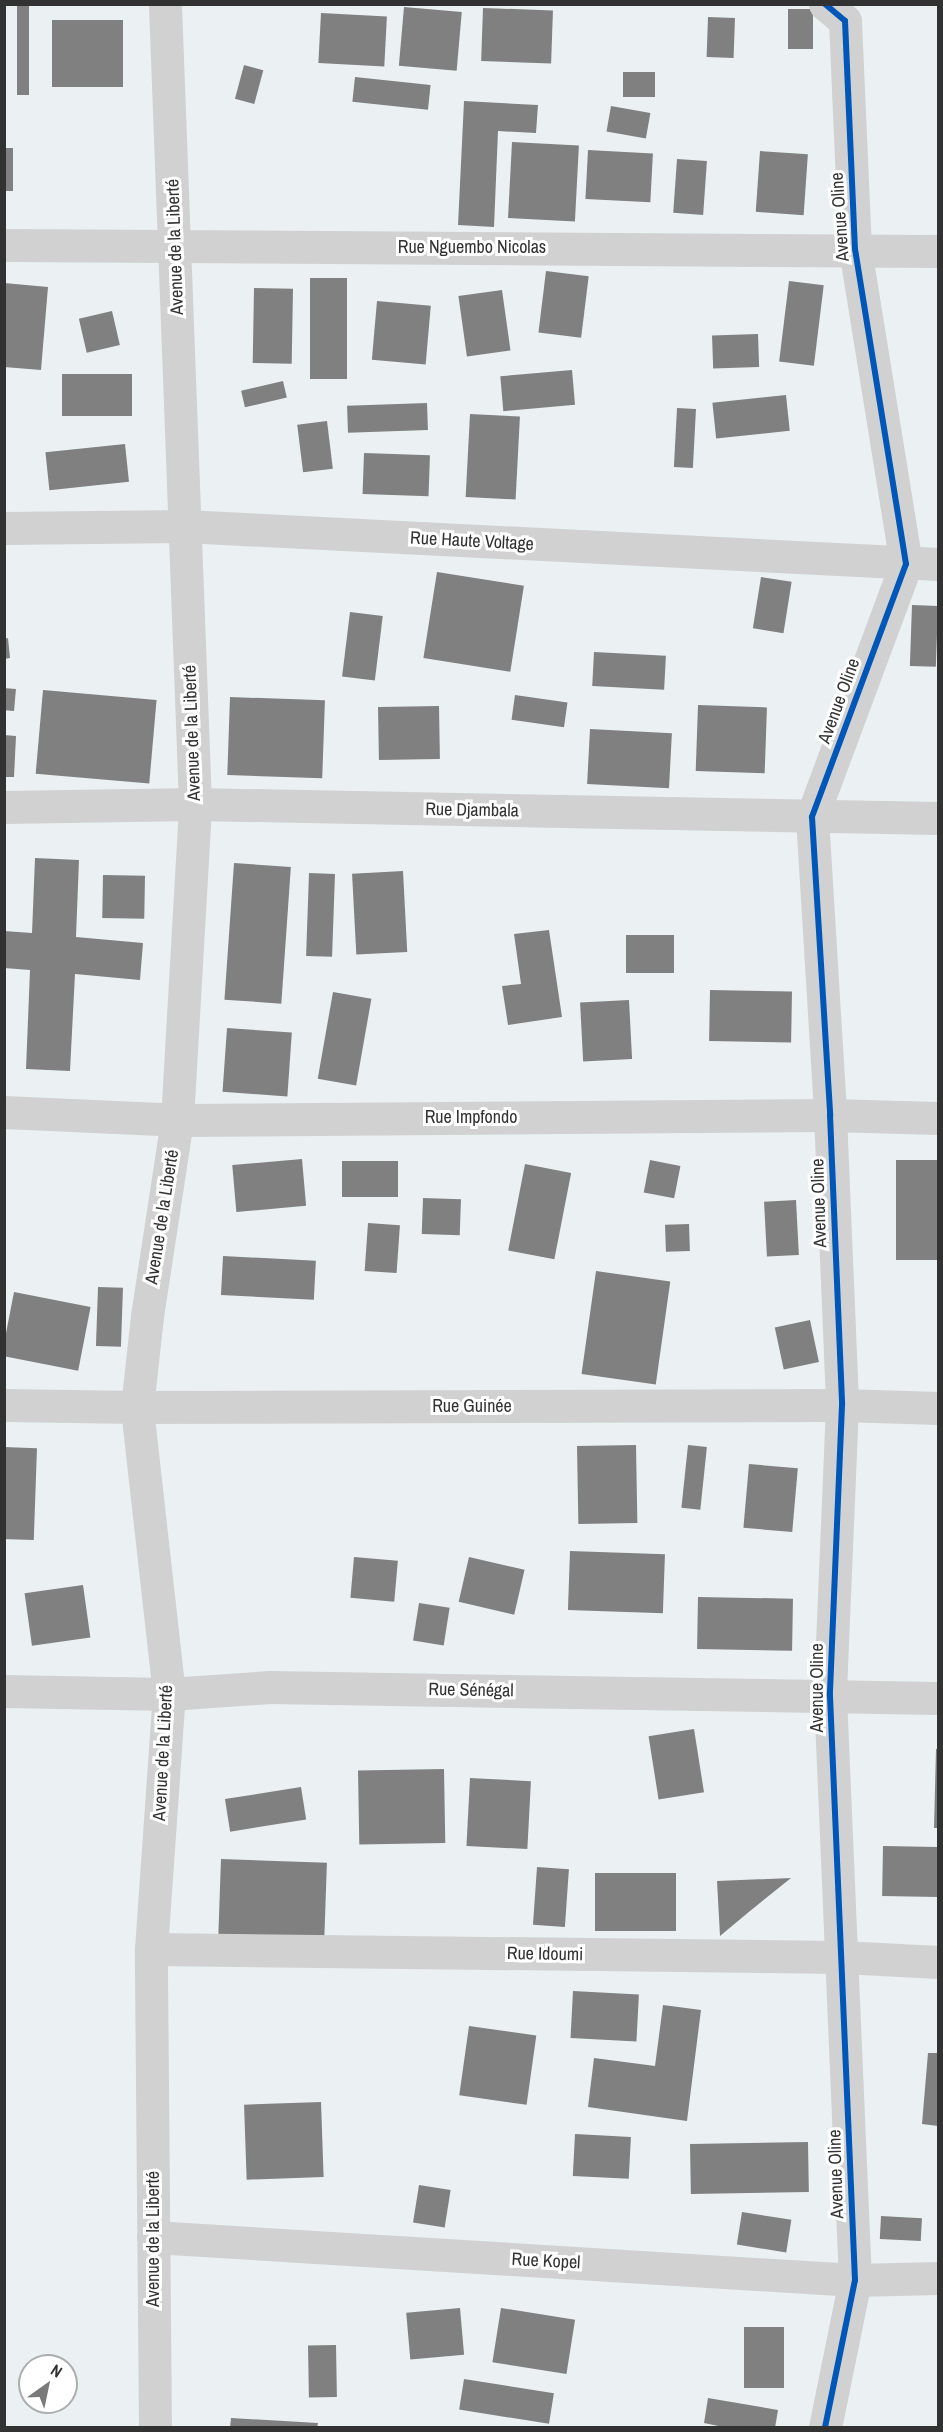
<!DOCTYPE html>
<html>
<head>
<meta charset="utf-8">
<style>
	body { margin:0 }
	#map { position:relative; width:943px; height:2432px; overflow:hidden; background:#fff; font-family:"Archivo Narrow",sans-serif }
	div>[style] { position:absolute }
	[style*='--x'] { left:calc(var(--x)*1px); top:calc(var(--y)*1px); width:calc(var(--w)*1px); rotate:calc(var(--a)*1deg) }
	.green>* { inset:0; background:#ebf1f3 }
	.building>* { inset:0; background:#808080; transform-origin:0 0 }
	.minor>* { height:33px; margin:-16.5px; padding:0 16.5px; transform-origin:16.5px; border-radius:16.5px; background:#d1d1d1 }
	.cycleway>* { height:6px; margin:-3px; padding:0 3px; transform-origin:3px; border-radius:3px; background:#0057b8 }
	span { translate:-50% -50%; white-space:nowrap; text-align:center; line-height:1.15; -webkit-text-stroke:6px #fff; paint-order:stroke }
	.street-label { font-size:18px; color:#323232 }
	.frame { position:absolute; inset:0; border:6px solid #323232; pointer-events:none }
	.north { position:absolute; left:18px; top:2354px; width:60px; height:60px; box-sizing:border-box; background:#fff; border:2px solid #adadad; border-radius:50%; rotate:33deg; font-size:16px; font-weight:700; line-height:24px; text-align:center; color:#323232 }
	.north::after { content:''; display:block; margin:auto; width:21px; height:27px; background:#7a7a7a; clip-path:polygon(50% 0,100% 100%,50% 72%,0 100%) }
</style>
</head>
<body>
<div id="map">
	<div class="green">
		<i style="clip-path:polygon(evenodd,5px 5px,938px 5px,938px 2427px,5px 2428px,5px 5px,30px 2366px,66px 2366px,66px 2402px,30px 2402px,30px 2366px)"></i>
	</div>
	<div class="building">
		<i style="left:17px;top:4px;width:12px;height:91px"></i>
		<i style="left:404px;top:7px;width:58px;height:59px;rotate:5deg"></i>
		<i style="left:483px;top:8px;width:70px;height:53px;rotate:2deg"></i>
		<i style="left:788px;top:9px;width:25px;height:40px"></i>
		<i style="left:321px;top:13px;width:66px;height:50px;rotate:3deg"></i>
		<i style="left:708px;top:17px;width:27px;height:40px;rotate:2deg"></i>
		<i style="left:52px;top:20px;width:71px;height:67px"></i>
		<i style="left:244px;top:65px;width:20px;height:35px;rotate:15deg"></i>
		<i style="left:623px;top:72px;width:32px;height:25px"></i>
		<i style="left:355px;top:77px;width:76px;height:25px;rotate:6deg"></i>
		<i style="clip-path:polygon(464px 101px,538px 105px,536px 133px,498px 131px,494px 227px,458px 225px)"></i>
		<i style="left:611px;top:106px;width:40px;height:26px;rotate:10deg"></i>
		<i style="left:512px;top:142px;width:67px;height:76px;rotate:3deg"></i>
		<i style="left:4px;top:148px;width:9px;height:43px"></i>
		<i style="left:588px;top:150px;width:65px;height:49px;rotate:3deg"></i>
		<i style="left:760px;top:151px;width:48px;height:61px;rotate:4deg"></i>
		<i style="left:677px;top:159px;width:30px;height:54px;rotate:4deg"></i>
		<i style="left:546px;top:271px;width:43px;height:62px;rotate:7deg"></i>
		<i style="left:310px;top:278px;width:37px;height:101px"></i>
		<i style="left:789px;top:281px;width:35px;height:81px;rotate:7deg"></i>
		<i style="clip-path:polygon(4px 283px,48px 287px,41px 370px,4px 367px)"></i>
		<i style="left:254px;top:288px;width:39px;height:75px;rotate:1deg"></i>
		<i style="left:502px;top:290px;width:61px;height:44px;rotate:82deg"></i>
		<i style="left:377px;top:301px;width:54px;height:59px;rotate:5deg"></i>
		<i style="left:112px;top:311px;width:35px;height:34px;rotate:77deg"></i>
		<i style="left:758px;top:334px;width:33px;height:46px;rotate:88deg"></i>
		<i style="left:572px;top:370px;width:35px;height:72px;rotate:85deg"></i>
		<i style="left:62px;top:374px;width:70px;height:42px"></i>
		<i style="left:283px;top:381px;width:17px;height:43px;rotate:77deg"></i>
		<i style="left:786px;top:395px;width:36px;height:74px;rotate:84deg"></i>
		<i style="left:427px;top:403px;width:27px;height:80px;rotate:88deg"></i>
		<i style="left:677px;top:408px;width:19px;height:59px;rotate:3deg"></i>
		<i style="left:470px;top:414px;width:50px;height:83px;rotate:3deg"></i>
		<i style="left:327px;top:421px;width:48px;height:30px;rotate:83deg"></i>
		<i style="left:125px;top:444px;width:38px;height:80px;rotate:84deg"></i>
		<i style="left:364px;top:453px;width:66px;height:41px;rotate:2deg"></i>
		<i style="left:437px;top:572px;width:88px;height:87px;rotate:9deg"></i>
		<i style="left:761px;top:577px;width:31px;height:52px;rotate:9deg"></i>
		<i style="left:912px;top:605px;width:26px;height:61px;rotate:2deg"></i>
		<i style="left:350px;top:612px;width:33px;height:65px;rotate:7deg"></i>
		<i style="clip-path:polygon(8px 638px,10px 658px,4px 659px,4px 639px)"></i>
		<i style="left:594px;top:652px;width:72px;height:34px;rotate:3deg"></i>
		<i style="left:4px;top:688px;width:12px;height:22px;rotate:5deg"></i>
		<i style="left:43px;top:690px;width:114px;height:84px;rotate:5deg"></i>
		<i style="left:515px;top:695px;width:53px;height:25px;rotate:8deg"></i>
		<i style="left:230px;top:697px;width:95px;height:78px;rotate:2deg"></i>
		<i style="left:698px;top:705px;width:69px;height:66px;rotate:2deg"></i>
		<i style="left:439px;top:706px;width:53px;height:61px;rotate:89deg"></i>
		<i style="left:590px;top:729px;width:82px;height:55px;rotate:3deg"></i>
		<i style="clip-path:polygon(4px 735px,16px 736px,14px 777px,4px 777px)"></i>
		<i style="clip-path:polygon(35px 858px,79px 860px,76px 937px,143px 943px,140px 980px,75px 974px,70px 1071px,26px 1069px,30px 970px,4px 968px,4px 931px,32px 933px)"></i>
		<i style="left:234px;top:863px;width:57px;height:137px;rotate:4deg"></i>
		<i style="left:403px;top:871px;width:81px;height:51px;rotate:87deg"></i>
		<i style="left:309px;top:873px;width:26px;height:83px;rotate:2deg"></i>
		<i style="left:103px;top:875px;width:42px;height:43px;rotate:1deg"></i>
		<i style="clip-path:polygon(549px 930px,562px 1017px,508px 1025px,502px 986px,521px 984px,514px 934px)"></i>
		<i style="left:626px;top:935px;width:48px;height:38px"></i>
		<i style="left:710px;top:990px;width:82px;height:51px;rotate:1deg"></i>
		<i style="left:333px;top:992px;width:39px;height:88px;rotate:10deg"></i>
		<i style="left:629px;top:1000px;width:59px;height:49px;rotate:87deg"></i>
		<i style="left:227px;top:1028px;width:65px;height:64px;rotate:4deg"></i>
		<i style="left:302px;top:1159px;width:47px;height:70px;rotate:85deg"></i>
		<i style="left:650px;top:1160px;width:31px;height:33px;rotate:11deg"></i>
		<i style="left:938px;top:1160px;width:100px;height:42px;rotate:90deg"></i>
		<i style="left:342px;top:1161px;width:56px;height:36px"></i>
		<i style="left:525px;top:1164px;width:47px;height:88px;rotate:11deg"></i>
		<i style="left:423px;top:1198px;width:38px;height:36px;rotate:2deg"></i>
		<i style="left:796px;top:1200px;width:55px;height:32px;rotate:87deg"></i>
		<i style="left:368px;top:1223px;width:32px;height:48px;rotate:4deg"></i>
		<i style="left:689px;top:1224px;width:27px;height:24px;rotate:88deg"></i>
		<i style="left:223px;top:1256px;width:93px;height:39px;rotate:3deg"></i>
		<i style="left:596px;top:1271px;width:75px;height:104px;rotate:8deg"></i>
		<i style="left:98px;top:1287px;width:25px;height:59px;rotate:2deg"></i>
		<i style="left:14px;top:1292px;width:78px;height:65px;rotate:11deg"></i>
		<i style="left:810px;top:1320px;width:43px;height:36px;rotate:78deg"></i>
		<i style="left:636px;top:1445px;width:78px;height:59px;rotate:89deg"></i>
		<i style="left:688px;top:1445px;width:19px;height:63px;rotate:6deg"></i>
		<i style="left:4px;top:1447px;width:33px;height:92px;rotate:2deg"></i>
		<i style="left:749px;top:1464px;width:49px;height:64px;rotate:5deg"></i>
		<i style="left:570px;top:1551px;width:95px;height:59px;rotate:2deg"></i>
		<i style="left:354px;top:1557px;width:44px;height:41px;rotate:5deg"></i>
		<i style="left:469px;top:1557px;width:57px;height:46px;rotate:13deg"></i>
		<i style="left:83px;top:1585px;width:53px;height:59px;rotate:82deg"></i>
		<i style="left:698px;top:1597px;width:95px;height:52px;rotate:1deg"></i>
		<i style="left:419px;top:1603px;width:31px;height:38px;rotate:9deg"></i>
		<i style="left:694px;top:1729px;width:64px;height:46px;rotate:81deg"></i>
		<i style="clip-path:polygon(936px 1749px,938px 1749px,938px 1828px,934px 1828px)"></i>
		<i style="left:444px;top:1769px;width:74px;height:86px;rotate:89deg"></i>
		<i style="left:470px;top:1778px;width:61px;height:68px;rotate:3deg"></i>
		<i style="left:301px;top:1787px;width:33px;height:77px;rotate:81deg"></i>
		<i style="left:883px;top:1846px;width:55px;height:50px;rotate:1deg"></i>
		<i style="left:221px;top:1859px;width:106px;height:75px;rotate:2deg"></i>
		<i style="left:537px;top:1867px;width:32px;height:58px;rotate:4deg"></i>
		<i style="left:595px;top:1873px;width:81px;height:58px"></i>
		<i style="clip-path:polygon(791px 1878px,750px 1911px,720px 1936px,717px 1881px)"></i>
		<i style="left:573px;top:1991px;width:66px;height:47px;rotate:3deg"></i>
		<i style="clip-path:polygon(663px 2005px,701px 2010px,687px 2121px,588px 2107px,594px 2058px,655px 2066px)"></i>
		<i style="left:469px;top:2026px;width:68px;height:70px;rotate:8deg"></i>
		<i style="clip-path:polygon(928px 2053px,938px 2053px,938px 2126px,922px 2124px)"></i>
		<i style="left:321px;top:2102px;width:75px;height:77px;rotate:88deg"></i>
		<i style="left:575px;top:2134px;width:56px;height:42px;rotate:3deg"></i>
		<i style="left:808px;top:2142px;width:50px;height:118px;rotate:89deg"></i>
		<i style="left:419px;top:2185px;width:32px;height:38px;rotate:9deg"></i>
		<i style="left:742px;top:2212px;width:50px;height:33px;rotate:9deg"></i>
		<i style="left:881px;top:2216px;width:41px;height:23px;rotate:3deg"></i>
		<i style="left:460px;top:2308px;width:47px;height:54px;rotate:85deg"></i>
		<i style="left:501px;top:2308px;width:75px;height:55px;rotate:9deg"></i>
		<i style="left:744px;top:2327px;width:40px;height:61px"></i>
		<i style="left:336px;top:2345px;width:52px;height:28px;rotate:89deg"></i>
		<i style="left:464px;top:2379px;width:91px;height:31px;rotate:9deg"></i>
		<i style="clip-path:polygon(708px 2398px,778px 2410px,775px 2428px,728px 2428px,704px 2423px)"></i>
		<i style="clip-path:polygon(231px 2418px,318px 2423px,317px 2428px,230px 2428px)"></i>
	</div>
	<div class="minor">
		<i style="--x:825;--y:4;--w:26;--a:40"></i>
		<i style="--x:845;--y:21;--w:228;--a:87.5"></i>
		<i style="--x:855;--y:249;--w:319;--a:80.8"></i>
		<i style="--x:906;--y:564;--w:270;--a:110.4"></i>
		<i style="--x:812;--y:817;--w:299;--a:86.5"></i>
		<i style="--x:830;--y:1115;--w:290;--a:87.6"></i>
		<i style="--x:842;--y:1405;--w:291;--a:92.4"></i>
		<i style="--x:830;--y:1696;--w:585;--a:87.55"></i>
		<i style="--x:855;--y:2280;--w:151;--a:101.5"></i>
		<i style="--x:4;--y:245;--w:934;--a:0.37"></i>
		<i style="--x:4;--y:528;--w:180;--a:-0.6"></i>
		<i style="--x:184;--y:526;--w:755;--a:2.89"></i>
		<i style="--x:4;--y:807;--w:191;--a:-0.9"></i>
		<i style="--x:195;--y:804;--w:743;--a:1.08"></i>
		<i style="--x:4;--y:1112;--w:173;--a:2.6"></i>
		<i style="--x:177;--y:1120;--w:653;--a:-0.44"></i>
		<i style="--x:830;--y:1115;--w:108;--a:1.6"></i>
		<i style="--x:4;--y:1405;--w:133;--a:0.9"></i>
		<i style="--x:137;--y:1407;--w:705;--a:-0.16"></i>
		<i style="--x:842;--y:1405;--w:96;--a:1.8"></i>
		<i style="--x:4;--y:1691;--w:165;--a:1"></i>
		<i style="--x:169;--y:1694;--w:101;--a:-4"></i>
		<i style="--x:270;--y:1687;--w:668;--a:0.94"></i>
		<i style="--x:151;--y:1949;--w:691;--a:0.66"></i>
		<i style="--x:842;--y:1957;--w:96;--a:3"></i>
		<i style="--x:153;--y:2237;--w:703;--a:3.51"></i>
		<i style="--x:855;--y:2280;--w:83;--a:-1.4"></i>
		<i style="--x:155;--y:2428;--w:479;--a:-90.5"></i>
		<i style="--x:151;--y:1949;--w:256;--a:-86"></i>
		<i style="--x:169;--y:1694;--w:289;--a:-96.4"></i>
		<i style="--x:137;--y:1407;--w:92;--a:-83.7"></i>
		<i style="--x:147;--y:1316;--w:198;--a:-81.3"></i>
		<i style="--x:177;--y:1120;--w:317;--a:-86.7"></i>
		<i style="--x:195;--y:804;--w:801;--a:-92.15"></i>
	</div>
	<div class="cycleway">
		<i style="--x:825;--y:4;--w:26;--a:40"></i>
		<i style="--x:845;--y:21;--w:228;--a:87.5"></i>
		<i style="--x:855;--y:249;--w:319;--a:80.8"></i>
		<i style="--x:906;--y:564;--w:270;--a:110.4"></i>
		<i style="--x:812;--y:817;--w:299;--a:86.5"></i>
		<i style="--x:830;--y:1115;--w:290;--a:87.6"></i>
		<i style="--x:842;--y:1405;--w:291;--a:92.4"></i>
		<i style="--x:830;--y:1696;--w:585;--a:87.55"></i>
		<i style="--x:855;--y:2280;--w:151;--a:101.5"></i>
	</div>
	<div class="street-label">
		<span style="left:840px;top:217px;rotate:-94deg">Avenue Oline</span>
		<span style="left:175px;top:247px;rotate:-92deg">Avenue de la Liberté</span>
		<span style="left:472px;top:247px">Rue Nguembo Nicolas</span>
		<span style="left:472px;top:541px;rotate:3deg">Rue Haute Voltage</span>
		<span style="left:839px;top:701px;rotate:-70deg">Avenue Oline</span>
		<span style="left:192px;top:733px;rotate:-92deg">Avenue de la Liberté</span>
		<span style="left:472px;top:810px;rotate:1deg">Rue Djambala</span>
		<span style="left:471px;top:1117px">Rue Impfondo</span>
		<span style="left:819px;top:1203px;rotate:-92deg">Avenue Oline</span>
		<span style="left:162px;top:1217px;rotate:-81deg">Avenue de la Liberté</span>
		<span style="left:472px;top:1406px">Rue Guinée</span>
		<span style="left:817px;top:1688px;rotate:-90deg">Avenue Oline</span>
		<span style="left:471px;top:1690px;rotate:1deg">Rue Sénégal</span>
		<span style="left:163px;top:1753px;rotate:-87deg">Avenue de la Liberté</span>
		<span style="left:545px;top:1954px;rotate:1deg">Rue Idoumi</span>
		<span style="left:836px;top:2174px;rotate:-92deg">Avenue Oline</span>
		<span style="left:153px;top:2239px;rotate:-90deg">Avenue de la Liberté</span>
		<span style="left:546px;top:2261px;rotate:3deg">Rue Kopel</span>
	</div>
	<div class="frame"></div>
	<div class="north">N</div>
</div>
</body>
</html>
